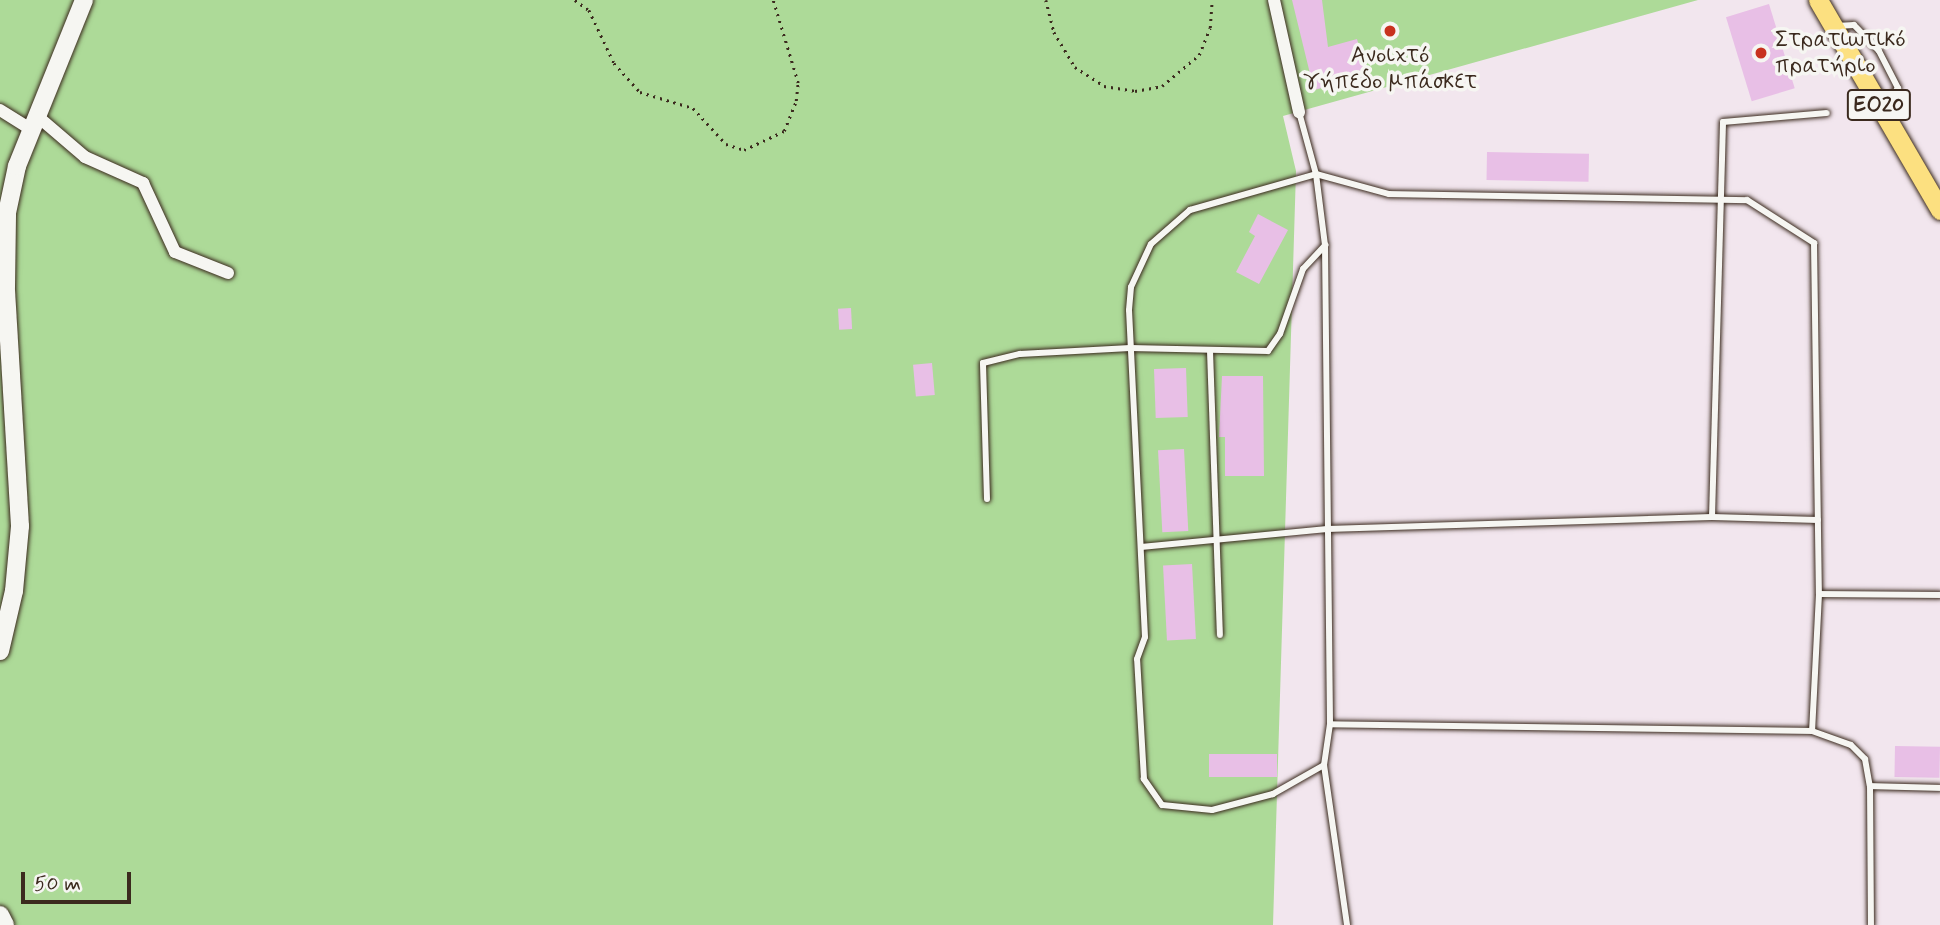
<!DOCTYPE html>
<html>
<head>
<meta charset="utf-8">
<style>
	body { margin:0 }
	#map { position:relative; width:1940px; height:925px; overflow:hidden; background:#f2e6ee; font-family:Mynerve,sans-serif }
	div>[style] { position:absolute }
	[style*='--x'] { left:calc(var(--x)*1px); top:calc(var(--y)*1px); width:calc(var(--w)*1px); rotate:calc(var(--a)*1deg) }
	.green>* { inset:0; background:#adda98 }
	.building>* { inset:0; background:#e8bfe6; transform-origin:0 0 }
	.path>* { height:2.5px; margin-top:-1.25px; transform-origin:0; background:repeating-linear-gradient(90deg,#3b2a1e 0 2px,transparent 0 7px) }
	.roads { filter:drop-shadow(0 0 2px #3b2a1e) drop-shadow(0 0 2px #3b2a1e) }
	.lane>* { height:6px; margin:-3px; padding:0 3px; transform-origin:3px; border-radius:3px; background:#f6f6f2 }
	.street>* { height:12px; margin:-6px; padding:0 6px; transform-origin:6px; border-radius:6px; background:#f6f6f2 }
	.secondary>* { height:18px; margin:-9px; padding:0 9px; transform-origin:9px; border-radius:9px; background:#f6f6f2 }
	.primary>* { height:19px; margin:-9.5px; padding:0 9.5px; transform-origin:9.5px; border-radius:9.5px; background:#fce080 }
	.dots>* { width:19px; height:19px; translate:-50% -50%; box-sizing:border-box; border:4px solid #f6f6f2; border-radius:50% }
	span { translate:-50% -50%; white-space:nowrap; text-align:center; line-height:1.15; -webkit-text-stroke:7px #f6f6f2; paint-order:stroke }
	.shield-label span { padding:2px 5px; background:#f6f6f2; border:2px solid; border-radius:5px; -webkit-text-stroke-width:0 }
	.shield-label { font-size:21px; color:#3b2a1e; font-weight:700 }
	.poi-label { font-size:23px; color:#3b2a1e }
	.left { translate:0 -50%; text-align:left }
	.scale { position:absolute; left:21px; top:872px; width:110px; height:32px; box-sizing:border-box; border:4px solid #3b2a1e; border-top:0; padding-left:9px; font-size:21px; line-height:24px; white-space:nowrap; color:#3b2a1e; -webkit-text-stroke:5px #f6f6f2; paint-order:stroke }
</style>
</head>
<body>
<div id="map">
	<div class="green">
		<i style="clip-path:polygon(0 0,1698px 0,1283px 116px,1296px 171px,1273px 925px,0 925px)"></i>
	</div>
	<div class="building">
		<i style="clip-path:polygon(1292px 0,1322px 0,1328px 47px,1357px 39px,1367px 76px,1314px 90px)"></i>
		<i style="left:1769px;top:4px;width:88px;height:45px;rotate:73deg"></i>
		<i style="left:1487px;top:152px;width:102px;height:28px;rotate:1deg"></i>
		<i style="clip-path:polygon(1258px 214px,1288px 230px,1259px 284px,1236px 272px,1255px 236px,1249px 232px)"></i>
		<i style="left:851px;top:308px;width:21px;height:13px;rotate:87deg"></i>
		<i style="left:932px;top:363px;width:32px;height:19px;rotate:85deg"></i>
		<i style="left:1186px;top:368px;width:49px;height:32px;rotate:88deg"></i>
		<i style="clip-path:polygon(1222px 376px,1263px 376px,1264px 476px,1225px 476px,1225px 437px,1219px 437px)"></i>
		<i style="left:1184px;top:449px;width:82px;height:26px;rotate:87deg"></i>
		<i style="left:1192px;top:564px;width:75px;height:29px;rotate:87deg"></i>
		<i style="left:1895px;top:746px;width:45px;height:31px;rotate:1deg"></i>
		<i style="left:1277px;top:754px;width:23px;height:68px;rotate:90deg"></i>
	</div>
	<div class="path">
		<i style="--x:575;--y:0;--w:17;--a:36"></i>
		<i style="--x:589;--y:10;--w:59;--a:64.7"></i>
		<i style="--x:614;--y:63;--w:39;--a:48"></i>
		<i style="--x:640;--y:92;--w:55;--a:16.8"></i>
		<i style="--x:693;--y:108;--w:49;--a:47.5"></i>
		<i style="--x:726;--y:144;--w:19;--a:18"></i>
		<i style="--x:744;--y:150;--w:44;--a:-25.4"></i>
		<i style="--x:784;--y:131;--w:32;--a:-68"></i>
		<i style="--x:796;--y:101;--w:18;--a:-84"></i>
		<i style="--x:798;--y:83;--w:87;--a:-106.8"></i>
		<i style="--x:1046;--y:0;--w:33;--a:76"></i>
		<i style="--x:1054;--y:32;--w:41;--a:59"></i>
		<i style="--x:1075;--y:67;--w:35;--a:33"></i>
		<i style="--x:1104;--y:86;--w:31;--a:9"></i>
		<i style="--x:1135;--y:91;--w:27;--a:-10"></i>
		<i style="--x:1162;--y:86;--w:48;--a:-40"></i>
		<i style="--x:1199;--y:55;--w:29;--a:-68"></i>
		<i style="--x:1210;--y:28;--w:28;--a:-86"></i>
	</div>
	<div class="roads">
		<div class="lane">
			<i style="--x:1836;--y:26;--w:18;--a:-3"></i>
			<i style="--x:1854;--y:25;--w:36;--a:46"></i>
			<i style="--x:1879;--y:51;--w:42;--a:62.8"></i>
			<i style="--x:1898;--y:88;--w:26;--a:126"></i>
			<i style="--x:1299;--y:112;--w:64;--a:74.7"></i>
			<i style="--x:1316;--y:174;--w:72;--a:82.8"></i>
			<i style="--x:1325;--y:245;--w:479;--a:89.4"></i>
			<i style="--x:1330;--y:724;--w:41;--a:98.3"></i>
			<i style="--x:1324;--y:765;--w:162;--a:81.8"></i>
			<i style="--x:1210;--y:351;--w:284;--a:88"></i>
			<i style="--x:987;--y:499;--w:136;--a:-91.7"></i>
			<i style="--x:983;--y:363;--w:38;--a:-14"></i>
			<i style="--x:1020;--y:354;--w:110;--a:-3.1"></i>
			<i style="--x:1130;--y:348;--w:138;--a:1.2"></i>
			<i style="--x:1268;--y:351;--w:21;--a:-55"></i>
			<i style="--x:1280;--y:334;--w:69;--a:-70.5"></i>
			<i style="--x:1303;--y:269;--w:33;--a:-47"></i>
			<i style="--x:1712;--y:517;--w:395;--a:-88.4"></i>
			<i style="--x:1723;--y:122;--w:104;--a:-4.9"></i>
			<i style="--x:1141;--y:547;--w:187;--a:-5.5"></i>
			<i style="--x:1327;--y:529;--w:385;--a:-1.8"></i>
			<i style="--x:1712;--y:517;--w:106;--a:1.6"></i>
			<i style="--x:1819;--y:594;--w:121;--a:0.5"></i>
			<i style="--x:1812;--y:731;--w:41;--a:19.7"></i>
			<i style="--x:1851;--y:745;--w:20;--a:45"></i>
			<i style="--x:1865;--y:759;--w:27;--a:80"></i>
			<i style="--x:1870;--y:786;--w:139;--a:89.6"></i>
			<i style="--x:1324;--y:765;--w:59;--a:150.4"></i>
			<i style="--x:1273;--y:794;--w:63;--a:165.3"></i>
			<i style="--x:1212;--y:810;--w:50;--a:-174.3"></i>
			<i style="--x:1162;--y:805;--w:32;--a:-125"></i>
			<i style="--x:1144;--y:779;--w:120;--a:-93.3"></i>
			<i style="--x:1137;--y:659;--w:23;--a:-70"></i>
			<i style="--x:1145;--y:637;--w:327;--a:-92.8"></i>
			<i style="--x:1129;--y:310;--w:23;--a:-85"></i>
			<i style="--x:1131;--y:287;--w:47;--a:-65.1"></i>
			<i style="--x:1151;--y:244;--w:52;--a:-41.1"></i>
			<i style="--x:1190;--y:210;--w:131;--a:-15.9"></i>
			<i style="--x:1316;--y:174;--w:76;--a:15.3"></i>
			<i style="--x:1389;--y:194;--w:358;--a:1"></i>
			<i style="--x:1747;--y:200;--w:80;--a:32.7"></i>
			<i style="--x:1814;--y:243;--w:351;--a:89.2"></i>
			<i style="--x:1819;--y:594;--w:137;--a:92.9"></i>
			<i style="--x:1812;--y:731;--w:482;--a:-179.2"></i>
			<i style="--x:1870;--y:786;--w:70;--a:1.6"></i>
		</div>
		<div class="street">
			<i style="--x:1274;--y:0;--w:115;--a:77.4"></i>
			<i style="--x:0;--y:110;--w:38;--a:32"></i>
			<i style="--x:36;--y:115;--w:65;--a:40.6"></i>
			<i style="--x:85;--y:157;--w:64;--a:24.1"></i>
			<i style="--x:143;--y:183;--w:76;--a:65.1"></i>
			<i style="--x:175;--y:252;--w:57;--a:21.6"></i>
		</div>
		<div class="secondary">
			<i style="--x:0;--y:651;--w:62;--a:-76.9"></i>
			<i style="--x:14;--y:591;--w:65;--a:-84.7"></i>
			<i style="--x:20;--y:526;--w:239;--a:-93.4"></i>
			<i style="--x:6;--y:287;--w:74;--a:-89.2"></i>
			<i style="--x:7;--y:213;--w:48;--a:-78"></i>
			<i style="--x:17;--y:166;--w:179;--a:-68"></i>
			<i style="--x:0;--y:915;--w:11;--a:63"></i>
		</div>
		<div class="primary">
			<i style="--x:1818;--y:0;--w:243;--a:59.8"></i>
		</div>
	</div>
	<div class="dots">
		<i style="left:1390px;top:31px;background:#c8321e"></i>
		<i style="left:1761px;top:53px;background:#c8321e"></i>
	</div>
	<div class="shield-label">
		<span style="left:1879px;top:105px">ΕΟ20</span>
	</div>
	<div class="poi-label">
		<span class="left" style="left:1775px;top:53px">Στρατιωτικό<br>πρατήριο</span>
		<span style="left:1390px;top:69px">Ανοιχτό<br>γήπεδο μπάσκετ</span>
	</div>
	<div class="scale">50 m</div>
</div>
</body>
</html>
